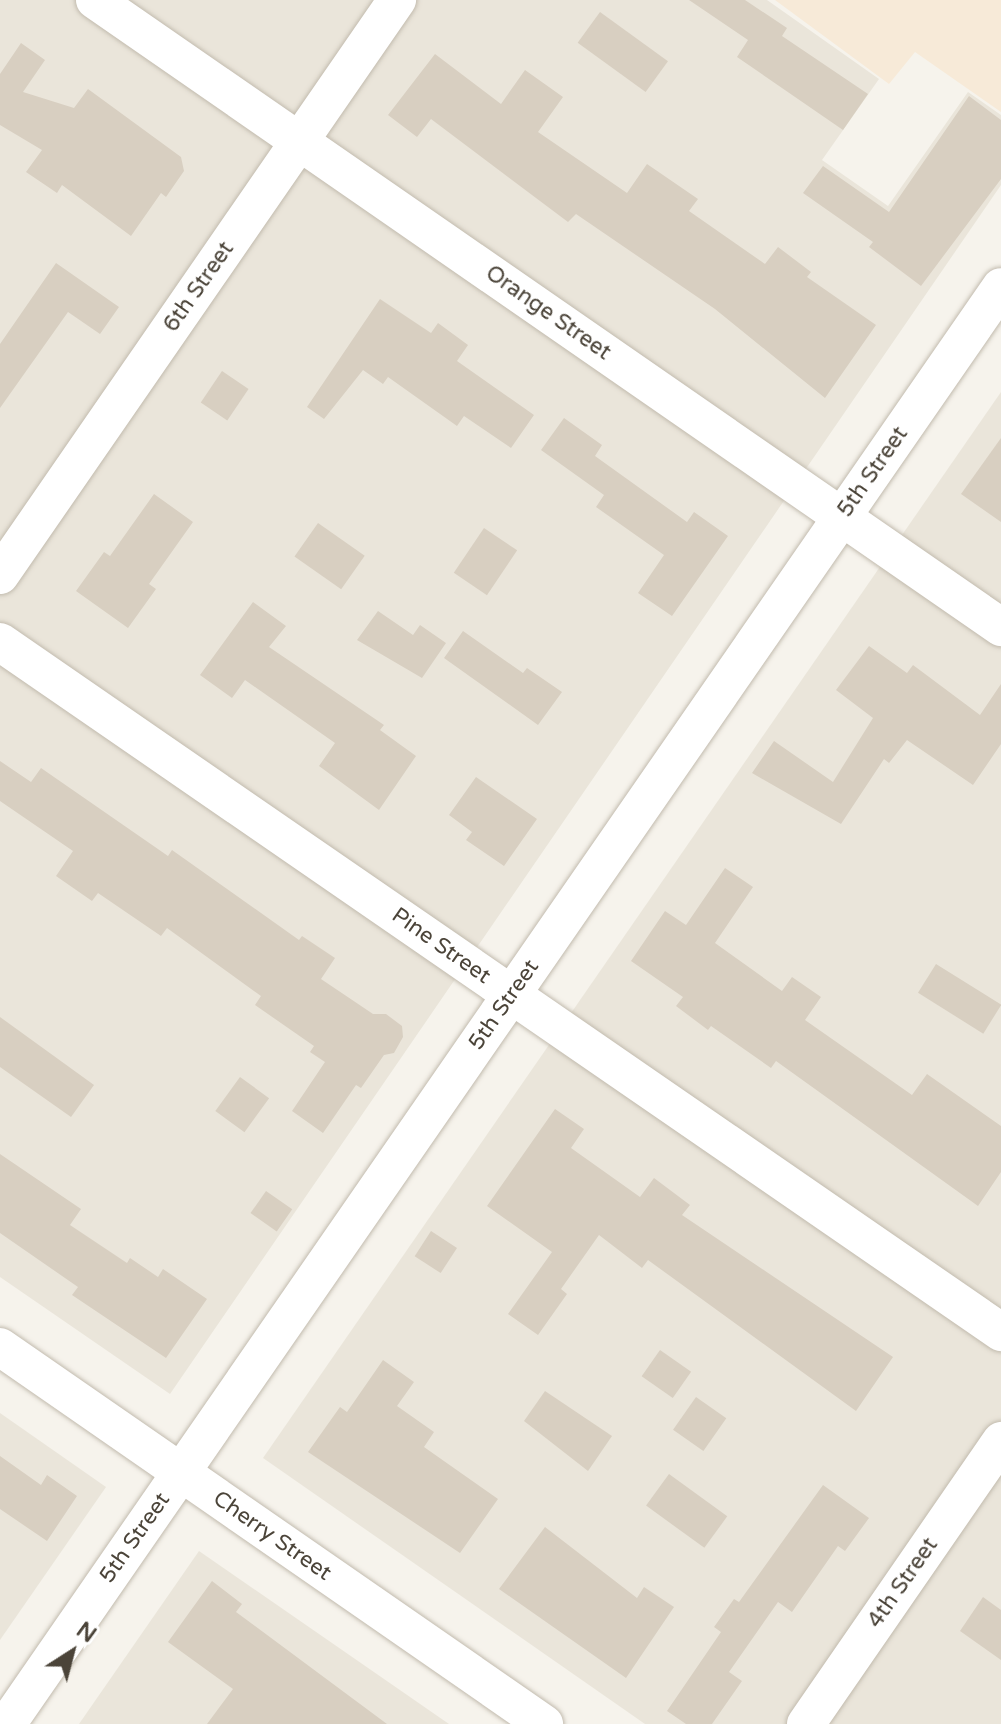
<!DOCTYPE html>
<html>
<head>
<meta charset="utf-8">
<style>
	body { margin:0 }
	#map { position:relative; width:1001px; height:1724px; overflow:hidden; background:#f6f3ec; font-family:"Varela Round",sans-serif }
	div>[style] { position:absolute }
	[style*='--x'] { left:calc(var(--x)*1px); top:calc(var(--y)*1px); width:calc(var(--w)*1px); rotate:calc(var(--a)*1deg) }
	.residential>* { inset:0; background:#eae5da }
	.commercial>* { inset:0; background:#f7ead8 }
	.building>* { inset:0; background:#d8cfc1; transform-origin:0 0 }
	.roads { filter:drop-shadow(0 0 2px #c2bbae) drop-shadow(0 0 2px #c2bbae) }
	.minor>* { height:38px; margin:-19px; padding:0 19px; transform-origin:19px; border-radius:19px; background:#fff }
	span { translate:-50% -50%; white-space:nowrap; text-align:center; line-height:1.15; -webkit-text-stroke:6px #fff; paint-order:stroke }
	.street-label { font-size:22px; color:#4b4439 }
	.north { position:absolute; left:32px; top:1612px; width:80px; height:80px; -webkit-text-stroke:6px #fff; paint-order:stroke; rotate:36deg; font-size:22px; font-weight:700; line-height:32px; text-align:center; color:#4b4439 }
	.north::after { content:''; display:block; margin:auto; width:28px; height:36px; background:#4b4439; clip-path:polygon(50% 0,100% 100%,50% 72%,0 100%) }
</style>
</head>
<body>
<div id="map">
	<div class="residential">
		<i style="clip-path:polygon(0 0,767px 0,879px 79px,822px 160px,888px 206px,968px 92px,1001px 115px,1001px 185px,170px 1394px,0 1277px)"></i>
		<i style="clip-path:polygon(1001px 392px,1001px 1724px,645px 1724px,263px 1458px)"></i>
		<i style="clip-path:polygon(0 1413px,106px 1487px,0 1640px)"></i>
		<i style="clip-path:polygon(199px 1551px,449px 1724px,79px 1724px)"></i>
	</div>
	<div class="commercial">
		<i style="clip-path:polygon(775px 0,1001px 0,1001px 112px,915px 52px,889px 84px)"></i>
	</div>
	<div class="building">
		<i style="clip-path:polygon(689px 0,745px 0,787px 28px,782px 36px,868px 94px,843px 130px,737px 57px,748px 40px)"></i>
		<i style="left:600px;top:12px;width:84px;height:38px;rotate:36deg"></i>
		<i style="clip-path:polygon(21px 43px,45px 60px,23px 92px,74px 108px,88px 89px,181px 157px,184px 171px,166px 197px,161px 193px,131px 236px,62px 185px,57px 193px,26px 172px,42px 150px,0 125px,0 74px)"></i>
		<i style="clip-path:polygon(435px 54px,501px 104px,525px 70px,563px 97px,538px 132px,627px 193px,647px 164px,698px 199px,689px 211px,765px 264px,778px 247px,811px 272px,807px 277px,876px 325px,825px 398px,715px 309px,576px 214px,568px 222px,431px 119px,417px 137px,388px 115px)"></i>
		<i style="clip-path:polygon(969px 96px,1001px 120px,1001px 179px,921px 286px,869px 247px,873px 242px,803px 193px,823px 166px,889px 212px)"></i>
		<i style="clip-path:polygon(56px 263px,119px 307px,100px 334px,68px 312px,0 408px,0 344px)"></i>
		<i style="clip-path:polygon(380px 299px,431px 333px,438px 323px,468px 345px,457px 361px,534px 415px,511px 448px,464px 416px,457px 426px,388px 377px,383px 384px,363px 370px,324px 419px,307px 407px)"></i>
		<i style="left:222px;top:371px;width:32px;height:38px;rotate:34deg"></i>
		<i style="clip-path:polygon(564px 418px,602px 445px,595px 456px,687px 522px,694px 512px,728px 536px,672px 616px,638px 593px,664px 555px,596px 507px,604px 495px,541px 450px)"></i>
		<i style="clip-path:polygon(1001px 438px,1001px 522px,961px 494px)"></i>
		<i style="clip-path:polygon(154px 494px,193px 522px,149px 584px,156px 589px,128px 628px,76px 591px,104px 552px,110px 556px)"></i>
		<i style="left:318px;top:523px;width:57px;height:41px;rotate:35deg"></i>
		<i style="left:484px;top:528px;width:40px;height:54px;rotate:34deg"></i>
		<i style="clip-path:polygon(253px 602px,286px 626px,269px 647px,384px 725px,380px 730px,416px 756px,379px 810px,319px 766px,335px 743px,245px 680px,232px 698px,200px 675px)"></i>
		<i style="clip-path:polygon(378px 611px,413px 635px,420px 625px,446px 643px,422px 678px,357px 640px)"></i>
		<i style="clip-path:polygon(463px 631px,523px 673px,527px 668px,562px 692px,538px 725px,444px 658px)"></i>
		<i style="clip-path:polygon(869px 646px,907px 673px,913px 665px,980px 715px,1001px 684px,1001px 744px,973px 785px,907px 740px,889px 763px,884px 759px,841px 824px,752px 773px,774px 741px,833px 782px,873px 718px,836px 690px)"></i>
		<i style="clip-path:polygon(0 761px,31px 782px,41px 768px,168px 856px,172px 850px,299px 940px,302px 936px,335px 958px,321px 979px,373px 1014px,386px 1014px,402px 1026px,403px 1037px,394px 1053px,384px 1055px,361px 1088px,356px 1085px,323px 1133px,292px 1111px,325px 1062px,310px 1052px,314px 1046px,255px 1005px,261px 996px,167px 928px,161px 936px,98px 893px,92px 901px,56px 876px,73px 851px,0 801px)"></i>
		<i style="clip-path:polygon(476px 777px,537px 819px,504px 866px,466px 840px,472px 832px,449px 815px)"></i>
		<i style="clip-path:polygon(725px 868px,753px 887px,715px 943px,782px 991px,792px 977px,821px 997px,805px 1020px,912px 1095px,927px 1074px,1001px 1126px,1001px 1172px,978px 1206px,776px 1061px,771px 1068px,711px 1026px,708px 1030px,676px 1006px,683px 997px,631px 961px,665px 911px,686px 925px)"></i>
		<i style="left:936px;top:964px;width:77px;height:34px;rotate:32deg"></i>
		<i style="clip-path:polygon(0 1017px,94px 1085px,71px 1117px,0 1067px)"></i>
		<i style="left:240px;top:1077px;width:36px;height:42px;rotate:36deg"></i>
		<i style="clip-path:polygon(555px 1109px,584px 1129px,571px 1148px,640px 1197px,654px 1178px,690px 1205px,682px 1215px,893px 1357px,856px 1411px,648px 1260px,642px 1268px,599px 1235px,561px 1289px,567px 1294px,538px 1335px,508px 1314px,552px 1252px,487px 1206px)"></i>
		<i style="clip-path:polygon(0 1154px,81px 1209px,70px 1225px,127px 1263px,130px 1258px,158px 1277px,163px 1269px,207px 1299px,166px 1358px,72px 1295px,78px 1287px,0 1233px)"></i>
		<i style="left:266px;top:1191px;width:32px;height:27px;rotate:35deg"></i>
		<i style="left:431px;top:1231px;width:31px;height:30px;rotate:33deg"></i>
		<i style="left:660px;top:1350px;width:38px;height:32px;rotate:35deg"></i>
		<i style="clip-path:polygon(383px 1360px,414px 1382px,397px 1406px,434px 1432px,424px 1447px,498px 1499px,460px 1553px,308px 1452px,340px 1407px,347px 1412px)"></i>
		<i style="clip-path:polygon(545px 1391px,612px 1436px,588px 1471px,524px 1421px)"></i>
		<i style="left:696px;top:1397px;width:37px;height:40px;rotate:35deg"></i>
		<i style="clip-path:polygon(0 1456px,41px 1485px,47px 1475px,77px 1496px,47px 1541px,0 1509px)"></i>
		<i style="left:669px;top:1474px;width:72px;height:39px;rotate:36deg"></i>
		<i style="clip-path:polygon(823px 1485px,869px 1518px,845px 1551px,838px 1546px,792px 1612px,778px 1602px,729px 1672px,742px 1681px,712px 1724px,686px 1724px,667px 1711px,721px 1632px,714px 1627px,734px 1599px,739px 1602px)"></i>
		<i style="clip-path:polygon(545px 1527px,637px 1598px,644px 1587px,674px 1607px,626px 1678px,499px 1589px)"></i>
		<i style="clip-path:polygon(212px 1581px,242px 1604px,236px 1612px,387px 1724px,207px 1724px,233px 1689px,168px 1642px)"></i>
		<i style="clip-path:polygon(983px 1597px,1001px 1610px,1001px 1660px,960px 1631px)"></i>
	</div>
	<div class="roads">
		<div class="minor">
			<i style="--x:95;--y:0;--w:1102;--a:34.69"></i>
			<i style="--x:0;--y:575;--w:699;--a:-55.38"></i>
			<i style="--x:0;--y:642;--w:1216;--a:34.58"></i>
			<i style="--x:0;--y:1347;--w:662;--a:34.72"></i>
			<i style="--x:7;--y:1724;--w:1747;--a:-55.33"></i>
			<i style="--x:806;--y:1724;--w:344;--a:-55.4"></i>
		</div>
	</div>
	<div class="street-label">
		<span style="left:199px;top:287px;rotate:-55deg">6th Street</span>
		<span style="left:548px;top:313px;rotate:35deg">Orange Street</span>
		<span style="left:873px;top:472px;rotate:-55deg">5th Street</span>
		<span style="left:441px;top:946px;rotate:35deg">Pine Street</span>
		<span style="left:504px;top:1005px;rotate:-55deg">5th Street</span>
		<span style="left:272px;top:1536px;rotate:35deg">Cherry Street</span>
		<span style="left:135px;top:1538px;rotate:-55deg">5th Street</span>
		<span style="left:903px;top:1583px;rotate:-55deg">4th Street</span>
	</div>
	<div class="north">N</div>
</div>
</body>
</html>
